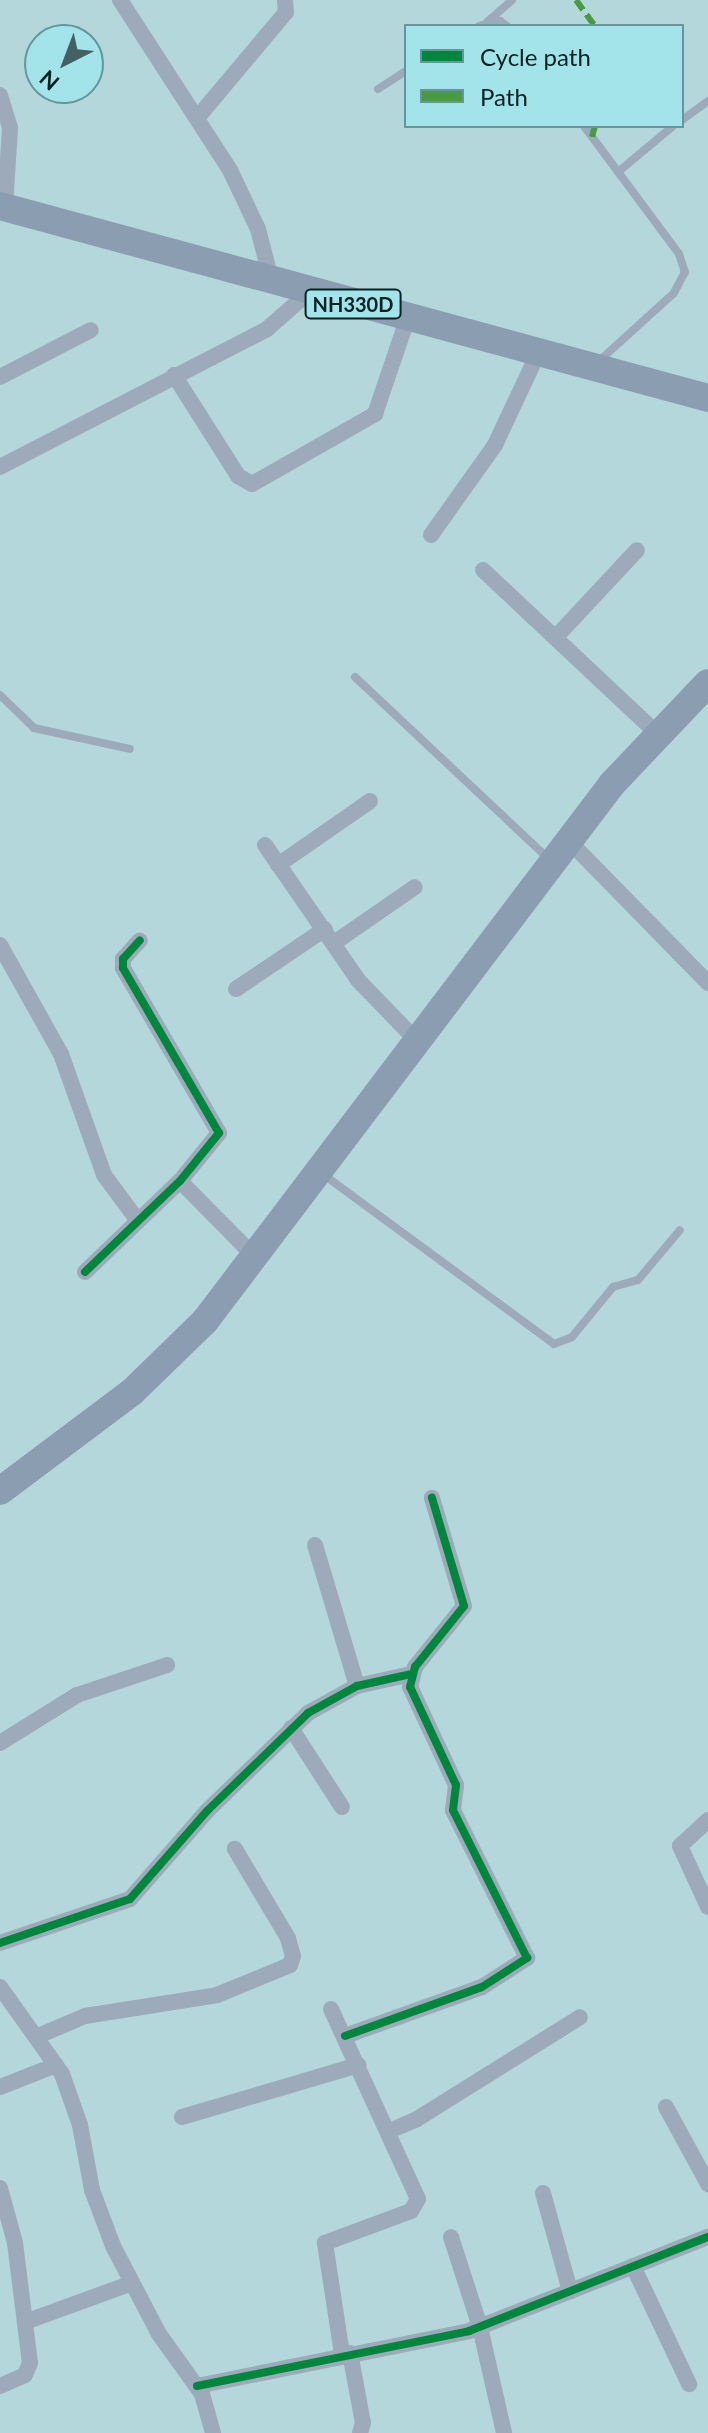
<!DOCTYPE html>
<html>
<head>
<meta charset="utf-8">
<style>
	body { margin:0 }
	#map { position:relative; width:708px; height:2433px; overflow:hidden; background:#b3d7da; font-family:Lato,sans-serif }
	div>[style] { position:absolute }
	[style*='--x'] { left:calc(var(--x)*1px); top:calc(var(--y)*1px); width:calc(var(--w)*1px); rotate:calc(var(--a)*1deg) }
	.lane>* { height:8px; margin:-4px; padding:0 4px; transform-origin:4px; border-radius:4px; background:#9daaba }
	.street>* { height:16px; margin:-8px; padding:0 8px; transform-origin:8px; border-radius:8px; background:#9daaba }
	.highway>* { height:28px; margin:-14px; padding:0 14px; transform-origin:14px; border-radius:14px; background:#8b9eb1 }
	.quiet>* { height:6px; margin-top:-3px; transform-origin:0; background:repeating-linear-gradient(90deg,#489b40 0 12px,transparent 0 18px) }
	.cycleway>* { height:8px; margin:-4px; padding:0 4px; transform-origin:4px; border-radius:4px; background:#00873e }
	span { translate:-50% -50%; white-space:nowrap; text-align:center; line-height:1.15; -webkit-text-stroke:8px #a3e4ea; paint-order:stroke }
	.shield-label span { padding:2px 6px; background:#a3e4ea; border:2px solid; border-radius:6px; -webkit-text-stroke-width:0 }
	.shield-label { font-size:20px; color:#062123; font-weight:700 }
	.legend { position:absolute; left:404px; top:24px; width:280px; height:104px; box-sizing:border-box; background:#a3e4ea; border:2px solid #64969a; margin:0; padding:10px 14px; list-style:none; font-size:24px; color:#062123 }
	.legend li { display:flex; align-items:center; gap:16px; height:40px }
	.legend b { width:40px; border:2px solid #64969a }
	.north { position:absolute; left:24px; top:24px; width:80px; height:80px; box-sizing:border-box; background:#a3e4ea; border:2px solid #64969a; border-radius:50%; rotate:222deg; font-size:22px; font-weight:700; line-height:32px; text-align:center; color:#062123 }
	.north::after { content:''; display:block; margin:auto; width:28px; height:36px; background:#436163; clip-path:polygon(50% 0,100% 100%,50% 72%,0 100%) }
</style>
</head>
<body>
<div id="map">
	<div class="lane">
		<i style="--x:487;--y:22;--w:33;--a:-41"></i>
		<i style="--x:479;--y:26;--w:22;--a:-13"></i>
		<i style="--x:500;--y:21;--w:9;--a:36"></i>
		<i style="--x:378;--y:89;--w:33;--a:-33"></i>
		<i style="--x:682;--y:120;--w:32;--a:-36"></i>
		<i style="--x:584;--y:126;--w:159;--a:53.4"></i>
		<i style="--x:679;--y:254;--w:19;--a:72"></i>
		<i style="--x:685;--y:272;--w:24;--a:118"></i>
		<i style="--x:674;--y:293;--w:101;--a:137.8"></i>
		<i style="--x:618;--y:172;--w:72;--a:-39.9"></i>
		<i style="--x:355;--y:677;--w:266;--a:43.2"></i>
		<i style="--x:0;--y:695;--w:47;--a:44.1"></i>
		<i style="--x:34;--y:728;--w:98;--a:12.3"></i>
		<i style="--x:324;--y:1175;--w:285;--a:36.3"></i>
		<i style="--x:554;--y:1344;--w:19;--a:-21"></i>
		<i style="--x:572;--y:1337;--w:65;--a:-50.6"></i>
		<i style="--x:613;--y:1287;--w:26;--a:-16"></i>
		<i style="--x:638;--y:1280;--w:65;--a:-50"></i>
	</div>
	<div class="street">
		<i style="--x:120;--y:0;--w:202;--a:57.1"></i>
		<i style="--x:230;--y:170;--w:65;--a:64.6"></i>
		<i style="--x:258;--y:229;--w:56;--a:75.5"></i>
		<i style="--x:0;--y:95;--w:34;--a:73"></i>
		<i style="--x:10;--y:128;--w:79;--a:93.6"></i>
		<i style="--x:198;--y:117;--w:137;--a:-50"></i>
		<i style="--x:286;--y:12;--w:12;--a:-95"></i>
		<i style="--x:174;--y:375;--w:120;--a:57.6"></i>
		<i style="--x:238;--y:476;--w:16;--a:30"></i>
		<i style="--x:252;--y:484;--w:142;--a:-29.6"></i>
		<i style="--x:375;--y:414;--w:102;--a:-71.2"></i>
		<i style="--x:0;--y:377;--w:102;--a:-27.3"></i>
		<i style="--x:0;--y:467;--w:301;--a:-27.3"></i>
		<i style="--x:267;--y:329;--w:55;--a:-41.3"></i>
		<i style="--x:431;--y:535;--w:110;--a:-54.6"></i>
		<i style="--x:495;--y:445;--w:102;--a:-64.9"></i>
		<i style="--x:483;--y:570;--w:241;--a:43.2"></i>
		<i style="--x:555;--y:638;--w:120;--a:-47"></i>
		<i style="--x:569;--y:841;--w:199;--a:45.6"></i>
		<i style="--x:265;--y:845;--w:164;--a:55.4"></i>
		<i style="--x:358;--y:980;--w:85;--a:46"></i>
		<i style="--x:278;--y:865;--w:112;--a:-34.8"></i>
		<i style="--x:334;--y:943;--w:98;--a:-34.7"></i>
		<i style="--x:0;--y:945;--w:125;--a:60.8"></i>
		<i style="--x:61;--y:1054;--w:128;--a:70.4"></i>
		<i style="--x:104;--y:1175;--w:57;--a:53.5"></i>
		<i style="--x:236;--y:989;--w:107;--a:-34"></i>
		<i style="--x:180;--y:1181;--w:107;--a:45.4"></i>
		<i style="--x:85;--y:1272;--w:132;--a:-43.8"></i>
		<i style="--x:180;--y:1181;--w:62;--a:-50.9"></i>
		<i style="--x:219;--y:1133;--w:191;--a:-120.2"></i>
		<i style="--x:123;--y:968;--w:9;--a:-90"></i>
		<i style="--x:123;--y:959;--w:25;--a:-48"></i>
		<i style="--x:315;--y:1545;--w:147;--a:73.4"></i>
		<i style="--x:291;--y:1728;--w:94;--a:57.2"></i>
		<i style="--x:0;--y:1743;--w:91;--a:-31.9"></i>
		<i style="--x:77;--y:1695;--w:95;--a:-18.4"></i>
		<i style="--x:708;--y:1820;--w:38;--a:137"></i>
		<i style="--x:680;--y:1846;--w:67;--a:65.3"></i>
		<i style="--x:0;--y:1943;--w:137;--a:-18.7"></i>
		<i style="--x:130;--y:1899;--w:117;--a:-48.8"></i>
		<i style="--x:207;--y:1811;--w:141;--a:-44.1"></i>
		<i style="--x:308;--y:1713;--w:56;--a:-28.9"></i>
		<i style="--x:357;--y:1686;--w:55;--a:-12.5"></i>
		<i style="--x:0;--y:1987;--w:107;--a:54.5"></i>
		<i style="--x:62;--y:2074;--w:54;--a:70.6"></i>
		<i style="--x:80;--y:2125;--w:66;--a:79.5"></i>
		<i style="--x:92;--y:2190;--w:60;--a:69.4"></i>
		<i style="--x:113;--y:2246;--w:99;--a:62.4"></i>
		<i style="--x:159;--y:2334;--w:74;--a:54.4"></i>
		<i style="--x:202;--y:2394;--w:41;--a:74.2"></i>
		<i style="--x:331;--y:2009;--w:209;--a:65.4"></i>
		<i style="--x:418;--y:2199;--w:14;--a:120"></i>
		<i style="--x:411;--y:2211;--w:92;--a:159.6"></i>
		<i style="--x:325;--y:2243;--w:112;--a:81.3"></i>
		<i style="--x:38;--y:2036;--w:51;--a:-23.1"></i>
		<i style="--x:85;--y:2016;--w:134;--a:-9"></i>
		<i style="--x:217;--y:1995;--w:79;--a:-22.3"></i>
		<i style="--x:290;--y:1965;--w:9;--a:-72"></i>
		<i style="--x:293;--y:1956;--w:19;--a:-106"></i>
		<i style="--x:288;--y:1938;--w:104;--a:-120.8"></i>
		<i style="--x:345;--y:2036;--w:145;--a:-19.7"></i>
		<i style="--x:482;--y:1987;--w:54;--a:-32.8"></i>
		<i style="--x:527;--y:1958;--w:165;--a:-116.6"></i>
		<i style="--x:453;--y:1810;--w:25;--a:-83"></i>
		<i style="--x:456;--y:1785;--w:108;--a:-115.1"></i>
		<i style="--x:410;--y:1687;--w:21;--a:-76"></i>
		<i style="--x:415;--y:1667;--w:78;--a:-51.2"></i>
		<i style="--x:464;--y:1606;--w:113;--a:-106.5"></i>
		<i style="--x:0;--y:2087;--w:60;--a:-21.4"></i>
		<i style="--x:666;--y:2107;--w:88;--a:61.4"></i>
		<i style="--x:182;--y:2117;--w:184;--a:-16.4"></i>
		<i style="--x:389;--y:2131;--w:30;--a:-23"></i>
		<i style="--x:417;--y:2119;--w:192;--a:-32"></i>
		<i style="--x:0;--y:2188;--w:57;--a:74.7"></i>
		<i style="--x:15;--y:2243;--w:121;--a:82.9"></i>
		<i style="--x:30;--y:2363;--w:13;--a:113"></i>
		<i style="--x:25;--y:2375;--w:27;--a:156"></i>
		<i style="--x:543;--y:2193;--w:102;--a:74.6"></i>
		<i style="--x:451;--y:2237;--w:95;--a:72.1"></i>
		<i style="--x:480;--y:2327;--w:109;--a:77.2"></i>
		<i style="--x:633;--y:2266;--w:131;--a:64.6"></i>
		<i style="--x:25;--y:2322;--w:114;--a:-20"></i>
		<i style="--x:350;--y:2353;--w:71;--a:79.5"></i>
		<i style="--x:363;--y:2423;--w:10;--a:107"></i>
		<i style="--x:197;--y:2386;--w:278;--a:-11.4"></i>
		<i style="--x:469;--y:2331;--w:257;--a:-21.5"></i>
	</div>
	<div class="highway">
		<i style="--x:0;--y:206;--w:734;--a:15.17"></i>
		<i style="--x:0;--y:1491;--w:165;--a:-36.9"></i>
		<i style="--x:132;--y:1392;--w:102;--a:-44.2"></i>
		<i style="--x:205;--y:1321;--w:674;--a:-52.84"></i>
		<i style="--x:612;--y:784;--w:139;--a:-46.5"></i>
	</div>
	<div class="quiet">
		<i style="--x:576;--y:0;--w:32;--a:54"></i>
		<i style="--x:592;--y:137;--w:11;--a:-75"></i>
	</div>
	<div class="cycleway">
		<i style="--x:85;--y:1272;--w:132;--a:-43.8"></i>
		<i style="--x:180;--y:1181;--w:62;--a:-50.9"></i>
		<i style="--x:219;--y:1133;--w:191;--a:-120.2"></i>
		<i style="--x:123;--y:968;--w:9;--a:-90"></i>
		<i style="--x:123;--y:959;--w:25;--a:-48"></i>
		<i style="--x:0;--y:1943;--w:137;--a:-18.7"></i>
		<i style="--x:130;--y:1899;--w:117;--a:-48.8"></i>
		<i style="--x:207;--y:1811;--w:141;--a:-44.1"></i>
		<i style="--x:308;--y:1713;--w:56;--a:-28.9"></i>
		<i style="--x:357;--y:1686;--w:55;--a:-12.5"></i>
		<i style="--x:345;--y:2036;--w:145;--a:-19.7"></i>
		<i style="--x:482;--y:1987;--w:54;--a:-32.8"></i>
		<i style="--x:527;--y:1958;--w:165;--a:-116.6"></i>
		<i style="--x:453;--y:1810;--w:25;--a:-83"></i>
		<i style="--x:456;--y:1785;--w:108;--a:-115.1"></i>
		<i style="--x:410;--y:1687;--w:21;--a:-76"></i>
		<i style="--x:415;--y:1667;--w:78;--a:-51.2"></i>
		<i style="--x:464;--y:1606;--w:113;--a:-106.5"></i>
		<i style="--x:197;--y:2386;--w:278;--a:-11.4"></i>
		<i style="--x:469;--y:2331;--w:257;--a:-21.5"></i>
	</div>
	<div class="shield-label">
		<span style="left:353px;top:304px">NH330D</span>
	</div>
	<ul class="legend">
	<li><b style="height:10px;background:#00873e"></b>Cycle path</li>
	<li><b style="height:10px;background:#489b40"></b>Path</li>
	</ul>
	<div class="north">N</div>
</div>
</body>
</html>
